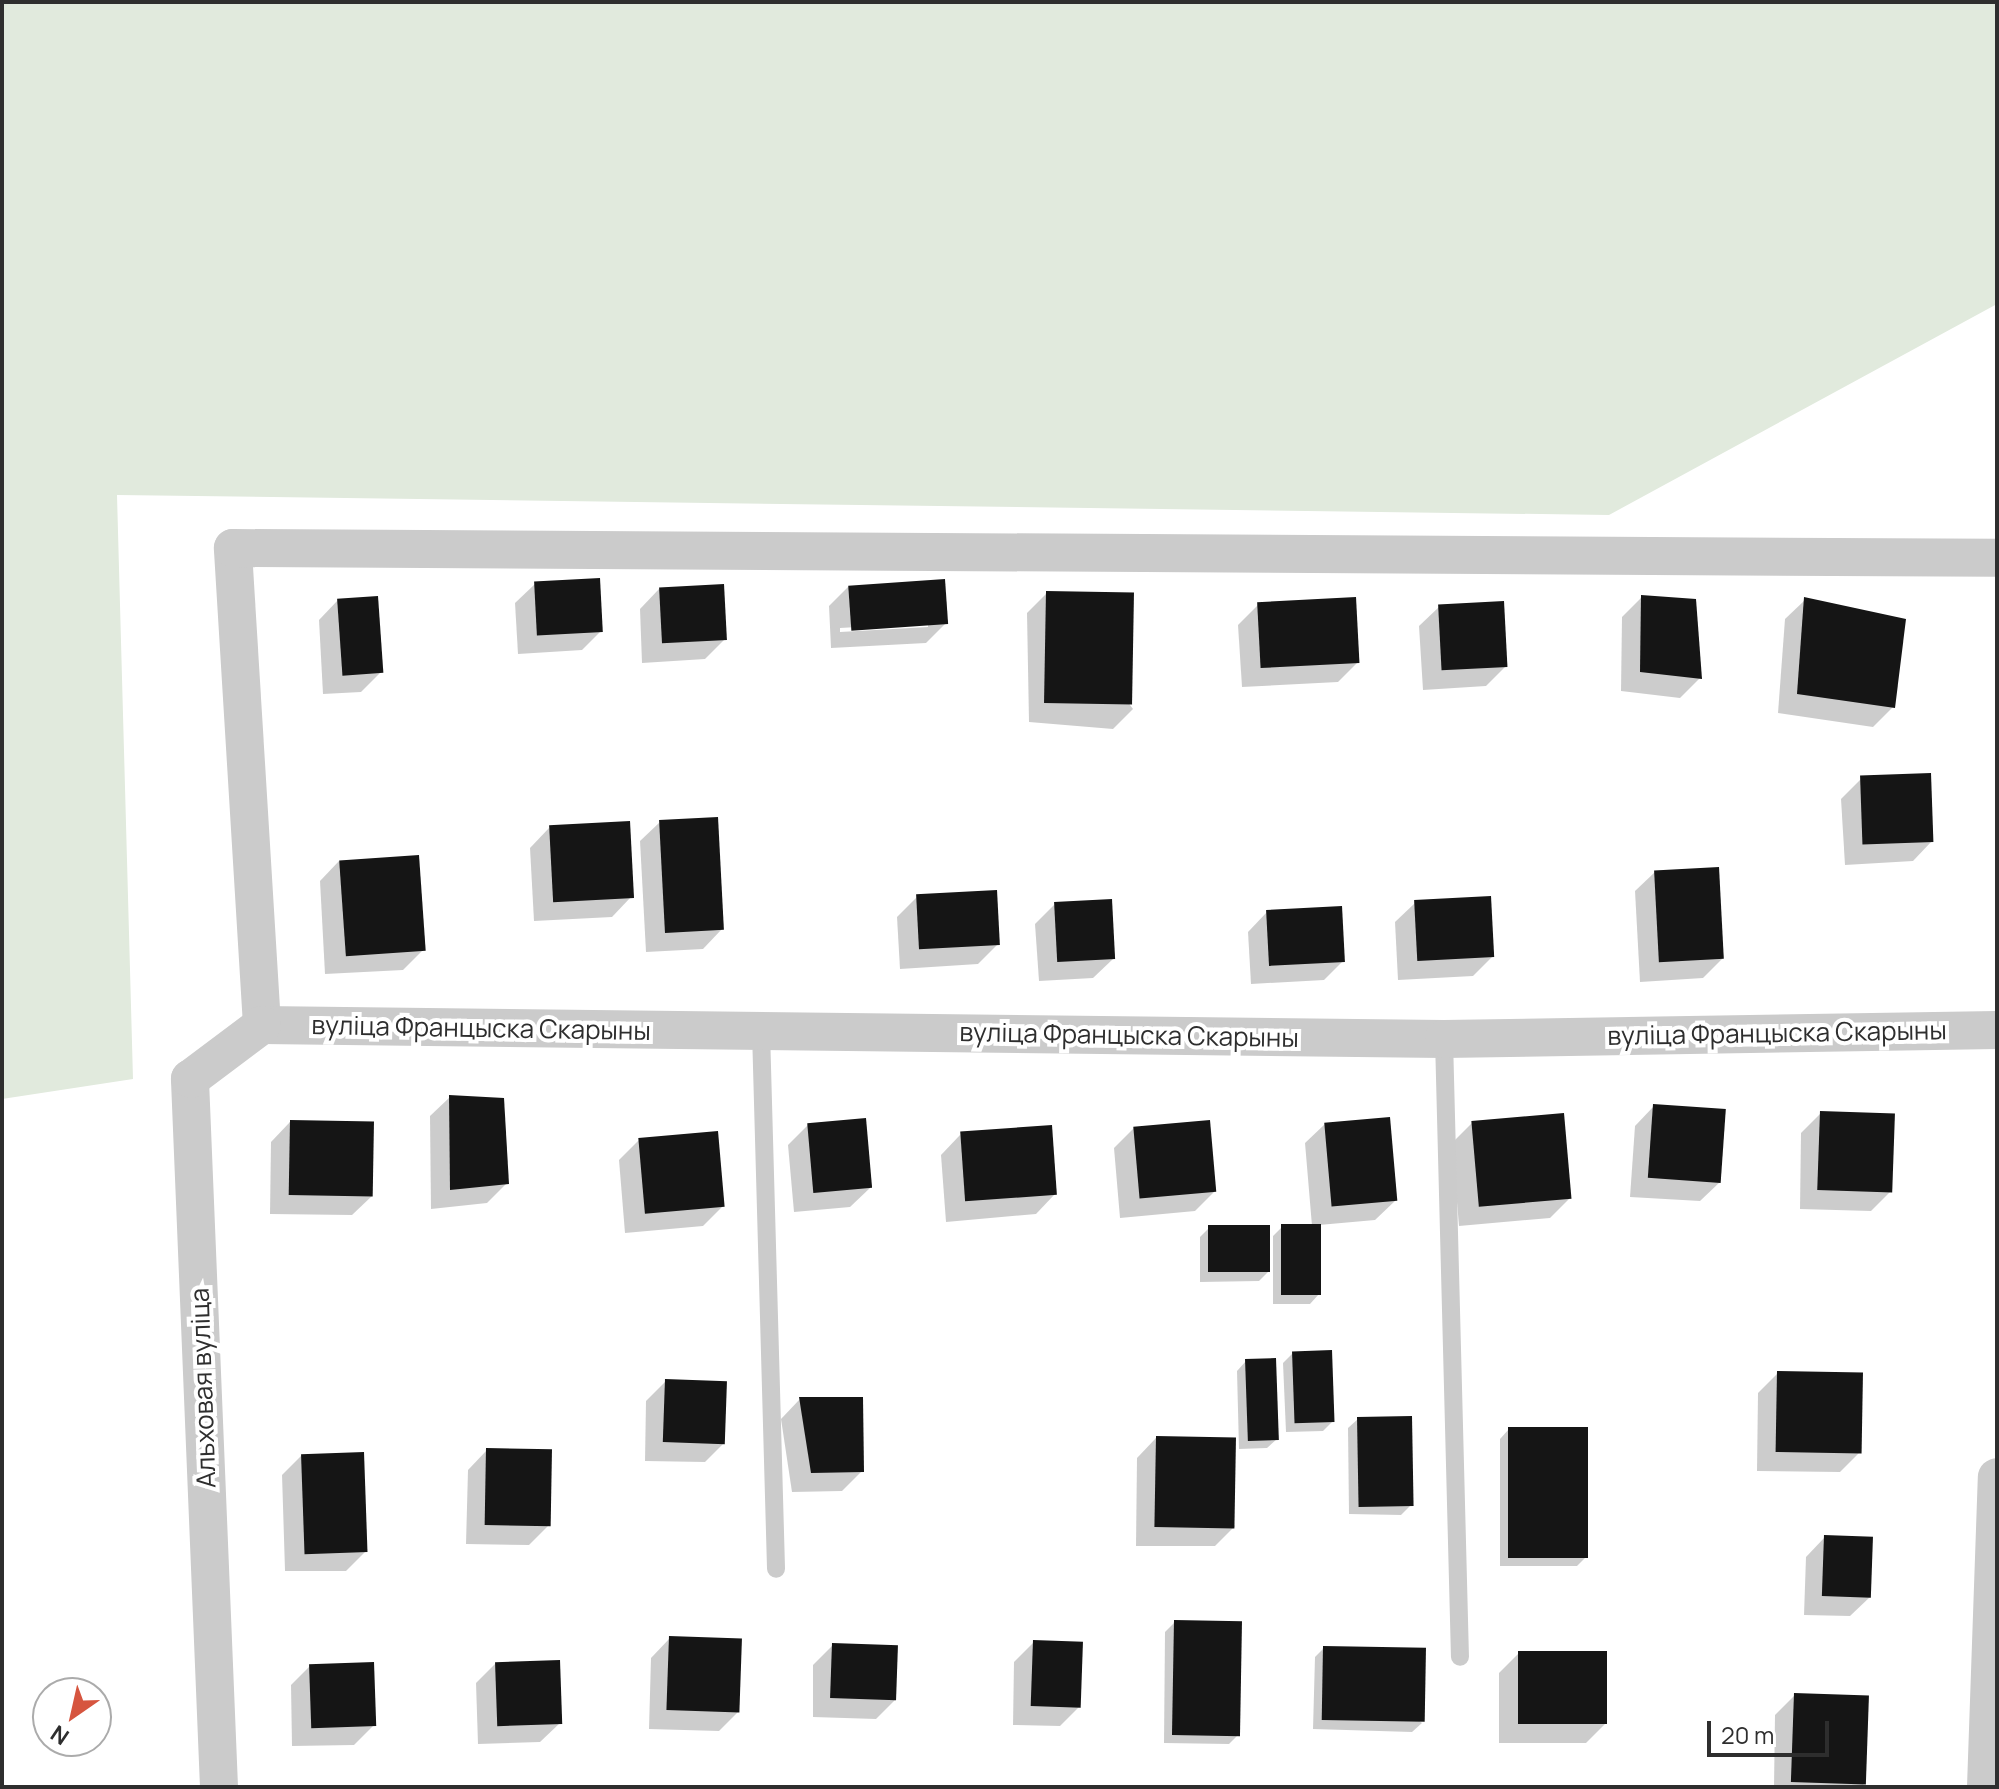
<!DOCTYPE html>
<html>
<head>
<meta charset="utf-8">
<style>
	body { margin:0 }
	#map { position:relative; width:1999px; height:1789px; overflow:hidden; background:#fff; font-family:Manrope,sans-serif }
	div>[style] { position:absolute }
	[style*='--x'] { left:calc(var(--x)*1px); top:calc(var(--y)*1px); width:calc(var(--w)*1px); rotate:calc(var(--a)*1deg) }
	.green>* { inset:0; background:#e1eadd }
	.shadow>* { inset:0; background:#0003 }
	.building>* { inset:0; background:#151515; transform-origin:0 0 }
	.service>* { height:18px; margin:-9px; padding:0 9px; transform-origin:9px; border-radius:9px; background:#cbcbcb }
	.minor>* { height:38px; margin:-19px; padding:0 19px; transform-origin:19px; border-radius:19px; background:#cbcbcb }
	span { translate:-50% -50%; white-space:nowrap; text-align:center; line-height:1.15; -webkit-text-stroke:8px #fff; paint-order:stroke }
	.street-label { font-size:26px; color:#2e2e2e }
	.frame { position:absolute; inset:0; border:4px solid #2e2e2e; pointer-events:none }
	.north { position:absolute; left:32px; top:1677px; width:80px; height:80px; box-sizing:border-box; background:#fff; border:2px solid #ababab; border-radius:50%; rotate:214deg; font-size:22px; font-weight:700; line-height:32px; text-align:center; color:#2e2e2e }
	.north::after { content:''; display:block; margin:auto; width:28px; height:36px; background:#d6553f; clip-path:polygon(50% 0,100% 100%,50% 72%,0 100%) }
	.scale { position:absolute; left:1707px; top:1721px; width:122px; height:36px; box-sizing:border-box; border:4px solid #2e2e2e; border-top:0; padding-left:10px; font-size:24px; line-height:28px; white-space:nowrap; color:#2e2e2e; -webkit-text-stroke:6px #fff; paint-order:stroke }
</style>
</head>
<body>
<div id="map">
	<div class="green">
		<i style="clip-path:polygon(2px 2px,1997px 2px,1997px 304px,1609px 515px,117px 495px,133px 1079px,2px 1099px)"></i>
	</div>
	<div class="shadow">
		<i style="clip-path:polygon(535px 584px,601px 631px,582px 650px,518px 654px,515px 603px)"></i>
		<i style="clip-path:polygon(evenodd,848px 587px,946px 623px,926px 643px,831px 648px,829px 606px,848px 587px,928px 623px,928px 627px,840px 632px,840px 628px,928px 623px)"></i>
		<i style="clip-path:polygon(659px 589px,725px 639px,705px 659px,642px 663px,640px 609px)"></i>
		<i style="clip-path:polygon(1047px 593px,1133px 709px,1113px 729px,1029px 722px,1027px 613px)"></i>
		<i style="clip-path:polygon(1642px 597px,1700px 678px,1680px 698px,1621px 691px,1622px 617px)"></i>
		<i style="clip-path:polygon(338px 600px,381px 672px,361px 692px,323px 694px,319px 620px)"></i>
		<i style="clip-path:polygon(1805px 600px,1893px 707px,1873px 727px,1778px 713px,1785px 619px)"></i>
		<i style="clip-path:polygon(1258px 605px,1358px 662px,1338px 682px,1242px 687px,1238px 625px)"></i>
		<i style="clip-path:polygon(1439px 607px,1506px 666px,1486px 686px,1423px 690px,1419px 626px)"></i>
		<i style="clip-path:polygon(1861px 779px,1932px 841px,1913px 861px,1845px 865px,1841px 799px)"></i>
		<i style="clip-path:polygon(660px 822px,722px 929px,703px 949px,646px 952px,640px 841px)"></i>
		<i style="clip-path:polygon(549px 828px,631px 897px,612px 917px,534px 921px,530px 848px)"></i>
		<i style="clip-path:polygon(339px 861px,423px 950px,403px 970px,325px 974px,320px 881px)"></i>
		<i style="clip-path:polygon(1655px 872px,1722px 959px,1703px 978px,1640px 982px,1635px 891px)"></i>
		<i style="clip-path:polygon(917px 897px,998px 944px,978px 964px,900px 969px,897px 917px)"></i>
		<i style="clip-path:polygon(1415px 903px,1492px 957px,1473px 976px,1398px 980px,1395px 922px)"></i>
		<i style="clip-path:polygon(1055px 904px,1113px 959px,1093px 978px,1039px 981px,1035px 924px)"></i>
		<i style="clip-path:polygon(1267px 912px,1343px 961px,1324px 980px,1251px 984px,1248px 932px)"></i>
		<i style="clip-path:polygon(450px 1097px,507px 1183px,487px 1203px,431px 1209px,430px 1116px)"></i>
		<i style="clip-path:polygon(1654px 1106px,1720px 1182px,1700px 1201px,1630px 1197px,1635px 1126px)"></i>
		<i style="clip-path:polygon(1821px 1113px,1891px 1191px,1871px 1211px,1800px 1209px,1801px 1133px)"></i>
		<i style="clip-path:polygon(290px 1122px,372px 1196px,352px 1215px,270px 1214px,271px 1142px)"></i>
		<i style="clip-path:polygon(1472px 1123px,1570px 1198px,1550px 1218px,1459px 1226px,1452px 1143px)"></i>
		<i style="clip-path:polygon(1325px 1124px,1395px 1201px,1375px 1220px,1319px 1225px,1319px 1294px,1310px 1304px,1273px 1304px,1273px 1236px,1282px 1227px,1312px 1226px,1305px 1143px)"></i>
		<i style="clip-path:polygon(808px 1125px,870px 1188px,850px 1207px,794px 1212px,788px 1145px)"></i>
		<i style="clip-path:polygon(1134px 1128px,1214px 1192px,1195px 1211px,1120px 1218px,1114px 1148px)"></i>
		<i style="clip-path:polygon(960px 1135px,1055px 1194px,1036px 1214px,946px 1222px,941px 1155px)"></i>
		<i style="clip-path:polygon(639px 1140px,722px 1207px,703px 1226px,625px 1233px,619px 1160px)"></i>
		<i style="clip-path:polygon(1209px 1228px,1268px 1272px,1259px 1281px,1200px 1282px,1200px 1237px)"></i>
		<i style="clip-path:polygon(1293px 1353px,1333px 1421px,1323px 1431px,1286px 1432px,1283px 1363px)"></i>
		<i style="clip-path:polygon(1246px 1361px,1277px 1439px,1267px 1448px,1239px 1449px,1237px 1371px)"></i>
		<i style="clip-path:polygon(1778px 1373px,1860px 1452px,1840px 1472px,1757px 1471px,1758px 1393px)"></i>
		<i style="clip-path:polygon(666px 1381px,724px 1443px,705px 1462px,645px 1461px,646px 1401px)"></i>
		<i style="clip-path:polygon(800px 1399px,862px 1471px,842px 1491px,792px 1492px,781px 1419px)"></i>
		<i style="clip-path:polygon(1358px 1419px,1411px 1505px,1401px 1515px,1349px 1514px,1348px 1428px)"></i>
		<i style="clip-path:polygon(1509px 1429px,1586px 1557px,1577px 1566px,1500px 1566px,1500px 1439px)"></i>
		<i style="clip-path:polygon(1156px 1438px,1235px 1526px,1215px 1546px,1136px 1546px,1137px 1458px)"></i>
		<i style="clip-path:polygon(487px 1450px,548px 1526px,529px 1545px,466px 1544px,468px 1470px)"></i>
		<i style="clip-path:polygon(302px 1455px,366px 1551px,346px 1571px,285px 1571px,282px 1475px)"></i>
		<i style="clip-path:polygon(1825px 1537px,1870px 1597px,1850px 1616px,1804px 1615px,1806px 1557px)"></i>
		<i style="clip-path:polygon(1175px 1622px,1239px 1734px,1229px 1744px,1164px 1743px,1165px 1632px)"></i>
		<i style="clip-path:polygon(670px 1638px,739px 1711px,719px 1731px,649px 1729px,651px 1658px)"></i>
		<i style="clip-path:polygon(1034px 1642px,1080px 1706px,1060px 1726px,1013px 1725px,1014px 1662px)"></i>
		<i style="clip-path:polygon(833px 1645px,896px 1699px,876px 1719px,813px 1717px,813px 1665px)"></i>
		<i style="clip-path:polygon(1324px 1648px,1422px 1723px,1412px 1732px,1313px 1729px,1315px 1657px)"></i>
		<i style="clip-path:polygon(1519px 1653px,1606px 1723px,1586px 1743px,1499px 1743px,1499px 1673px)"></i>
		<i style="clip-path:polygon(496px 1663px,560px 1723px,540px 1742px,478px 1744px,476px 1683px)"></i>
		<i style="clip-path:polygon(310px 1666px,374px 1725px,354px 1745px,292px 1746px,291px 1685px)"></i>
		<i style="clip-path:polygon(1795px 1695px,1865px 1783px,1861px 1787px,1774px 1787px,1775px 1715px)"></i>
	</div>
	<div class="building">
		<i style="left:600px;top:578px;width:54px;height:66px;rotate:87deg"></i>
		<i style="left:945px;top:579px;width:45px;height:97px;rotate:86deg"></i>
		<i style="left:724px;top:584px;width:56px;height:65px;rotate:87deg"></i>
		<i style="left:1046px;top:591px;width:88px;height:112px;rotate:1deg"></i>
		<i style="clip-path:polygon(1641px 595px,1696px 599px,1702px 679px,1640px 672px)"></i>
		<i style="left:378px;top:596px;width:77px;height:41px;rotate:86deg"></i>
		<i style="left:1356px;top:597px;width:66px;height:99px;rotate:87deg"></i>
		<i style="clip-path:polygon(1804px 597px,1906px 619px,1895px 708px,1797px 694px)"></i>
		<i style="left:1504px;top:601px;width:66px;height:66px;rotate:87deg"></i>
		<i style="left:1931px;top:773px;width:69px;height:71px;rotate:88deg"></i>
		<i style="left:718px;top:817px;width:113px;height:59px;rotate:87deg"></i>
		<i style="left:630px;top:821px;width:77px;height:81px;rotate:87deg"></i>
		<i style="left:419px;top:855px;width:96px;height:80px;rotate:86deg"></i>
		<i style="left:1719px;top:867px;width:92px;height:65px;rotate:87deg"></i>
		<i style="left:997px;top:890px;width:55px;height:81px;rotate:87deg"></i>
		<i style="left:1491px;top:896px;width:61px;height:77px;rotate:87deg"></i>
		<i style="left:1112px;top:899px;width:60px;height:58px;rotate:87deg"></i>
		<i style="left:1342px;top:906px;width:56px;height:76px;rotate:87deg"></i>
		<i style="clip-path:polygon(449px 1095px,504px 1098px,509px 1184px,450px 1190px)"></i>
		<i style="left:1653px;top:1104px;width:73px;height:74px;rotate:4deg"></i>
		<i style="left:1820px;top:1111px;width:75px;height:79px;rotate:2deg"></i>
		<i style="left:1564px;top:1113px;width:86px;height:93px;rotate:85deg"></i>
		<i style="left:1390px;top:1117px;width:84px;height:66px;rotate:85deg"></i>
		<i style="left:866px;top:1118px;width:70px;height:59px;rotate:85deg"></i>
		<i style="left:290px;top:1120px;width:84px;height:75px;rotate:1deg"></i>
		<i style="left:1210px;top:1120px;width:72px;height:77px;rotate:85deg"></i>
		<i style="left:1052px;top:1125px;width:70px;height:92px;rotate:86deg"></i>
		<i style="left:718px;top:1131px;width:76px;height:80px;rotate:85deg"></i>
		<i style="left:1321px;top:1224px;width:71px;height:40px;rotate:90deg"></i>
		<i style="left:1270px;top:1225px;width:47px;height:62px;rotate:90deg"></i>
		<i style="left:1332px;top:1350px;width:72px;height:40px;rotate:88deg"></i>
		<i style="left:1276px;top:1358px;width:82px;height:31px;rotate:88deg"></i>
		<i style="left:1777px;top:1371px;width:86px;height:81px;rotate:1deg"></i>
		<i style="left:665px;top:1379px;width:62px;height:63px;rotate:2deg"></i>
		<i style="clip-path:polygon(799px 1397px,863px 1397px,864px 1472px,811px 1473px)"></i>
		<i style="left:1412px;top:1416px;width:90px;height:55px;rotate:89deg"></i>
		<i style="left:1508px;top:1427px;width:80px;height:131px"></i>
		<i style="left:1156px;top:1436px;width:80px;height:91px;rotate:1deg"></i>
		<i style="left:486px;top:1448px;width:66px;height:77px;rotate:1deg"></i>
		<i style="left:364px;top:1452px;width:100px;height:63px;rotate:88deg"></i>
		<i style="left:1824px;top:1535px;width:49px;height:61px;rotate:2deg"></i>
		<i style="left:1174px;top:1620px;width:68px;height:115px;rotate:1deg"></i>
		<i style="left:669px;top:1636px;width:73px;height:74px;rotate:2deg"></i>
		<i style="left:1033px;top:1640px;width:50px;height:66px;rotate:2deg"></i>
		<i style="left:832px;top:1643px;width:66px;height:55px;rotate:2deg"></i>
		<i style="left:1323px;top:1646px;width:103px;height:74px;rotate:1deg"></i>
		<i style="left:1518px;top:1651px;width:89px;height:73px"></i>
		<i style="left:560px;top:1660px;width:64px;height:65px;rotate:88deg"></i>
		<i style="left:374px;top:1662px;width:64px;height:65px;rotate:88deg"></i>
		<i style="left:1794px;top:1693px;width:75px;height:89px;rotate:2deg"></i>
	</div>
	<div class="service">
		<i style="--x:761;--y:1031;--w:538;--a:88.4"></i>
		<i style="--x:1444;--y:1039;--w:618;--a:88.52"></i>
	</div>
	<div class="minor">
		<i style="--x:262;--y:1025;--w:478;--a:-93.5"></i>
		<i style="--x:233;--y:548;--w:1764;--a:0.32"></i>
		<i style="--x:262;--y:1025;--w:1182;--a:0.68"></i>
		<i style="--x:1444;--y:1039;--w:553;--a:-0.93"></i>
		<i style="--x:219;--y:1787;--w:709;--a:-92.35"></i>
		<i style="--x:190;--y:1079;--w:90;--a:-36.9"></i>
		<i style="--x:1986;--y:1787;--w:310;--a:-88"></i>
	</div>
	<div class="street-label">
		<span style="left:481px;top:1028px;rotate:1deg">вуліца Францыска Скарыны</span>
		<span style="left:1777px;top:1033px;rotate:-1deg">вуліца Францыска Скарыны</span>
		<span style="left:1129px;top:1035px;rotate:1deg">вуліца Францыска Скарыны</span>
		<span style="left:203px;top:1388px;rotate:-92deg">Альховая вуліца</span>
	</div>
	<div class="frame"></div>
	<div class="north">N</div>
	<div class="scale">20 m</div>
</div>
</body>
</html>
